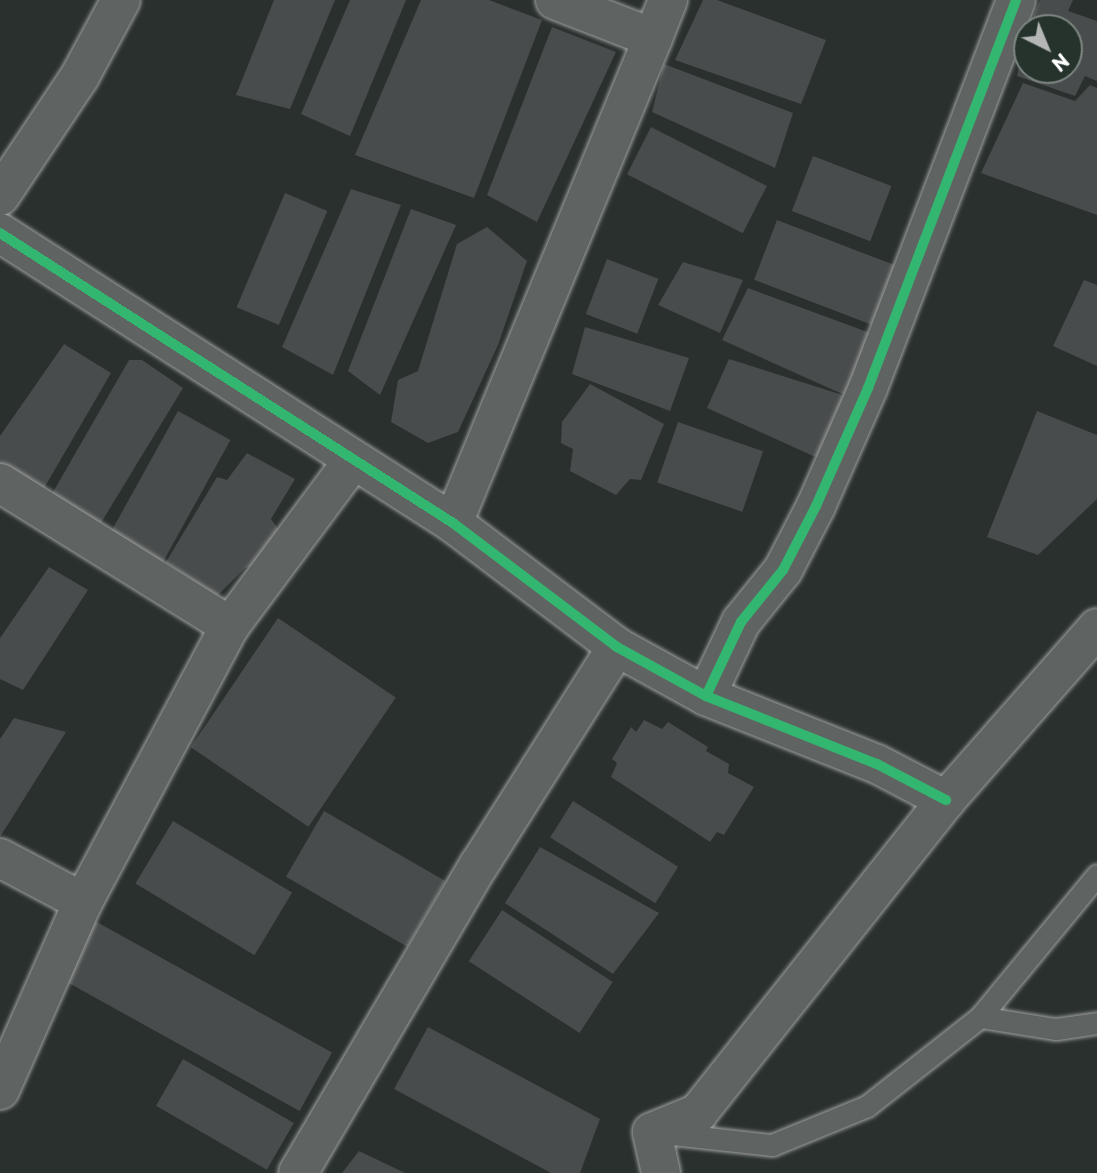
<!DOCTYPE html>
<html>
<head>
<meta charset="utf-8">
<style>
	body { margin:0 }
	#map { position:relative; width:1097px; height:1173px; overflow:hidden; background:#29302d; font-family:"Playpen Sans",sans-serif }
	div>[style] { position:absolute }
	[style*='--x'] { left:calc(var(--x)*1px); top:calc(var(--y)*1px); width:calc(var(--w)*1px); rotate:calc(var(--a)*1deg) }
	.building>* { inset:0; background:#494c4c; transform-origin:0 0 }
	.roads { filter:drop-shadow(0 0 2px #9fa2a0) drop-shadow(0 0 2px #9fa2a0) }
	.service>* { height:21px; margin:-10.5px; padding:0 10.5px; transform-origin:10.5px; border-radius:10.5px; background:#5f6362 }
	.minor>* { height:38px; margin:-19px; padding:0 19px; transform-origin:19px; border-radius:19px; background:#5f6362 }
	.cycleway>* { height:10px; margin:-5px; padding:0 5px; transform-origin:5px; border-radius:5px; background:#33b770 }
	span { translate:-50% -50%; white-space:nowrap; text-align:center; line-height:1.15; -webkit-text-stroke:7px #26332d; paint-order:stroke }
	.north { position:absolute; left:1013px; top:14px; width:70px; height:70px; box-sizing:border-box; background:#26332d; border:2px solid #7d8581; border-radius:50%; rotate:137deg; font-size:19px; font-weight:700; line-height:28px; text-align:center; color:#fff }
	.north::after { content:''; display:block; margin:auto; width:24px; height:32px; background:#b4b7b6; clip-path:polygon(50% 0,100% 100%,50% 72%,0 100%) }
</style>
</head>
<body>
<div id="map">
	<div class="building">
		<i style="clip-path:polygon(274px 0,335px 0,290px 109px,236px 95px)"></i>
		<i style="clip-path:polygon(350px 0,406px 0,350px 136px,301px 114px)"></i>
		<i style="clip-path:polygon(421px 0,489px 0,542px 20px,474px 198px,355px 155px)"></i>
		<i style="clip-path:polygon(703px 0,717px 0,826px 40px,801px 104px,675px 60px)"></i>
		<i style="clip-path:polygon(1040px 0,1073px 0,1068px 11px,1097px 21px,1097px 81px,1085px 76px,1075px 96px,1017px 76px,1027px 32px,1027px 70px,1069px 70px,1069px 28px,1028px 28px)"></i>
		<i style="clip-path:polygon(552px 27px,616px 52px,537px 222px,487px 195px)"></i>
		<i style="clip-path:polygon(664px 64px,793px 113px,775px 168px,652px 112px)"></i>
		<i style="clip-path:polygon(1023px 83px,1075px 101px,1090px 85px,1097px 88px,1097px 215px,981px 173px)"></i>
		<i style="left:651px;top:127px;width:130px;height:53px;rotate:27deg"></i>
		<i style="left:813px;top:156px;width:84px;height:59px;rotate:21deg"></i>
		<i style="clip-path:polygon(351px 189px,401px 205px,333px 375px,282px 347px)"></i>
		<i style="left:285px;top:193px;width:46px;height:124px;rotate:23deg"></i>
		<i style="clip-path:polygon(411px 209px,456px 225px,380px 395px,348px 371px)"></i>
		<i style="left:777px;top:220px;width:128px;height:64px;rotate:21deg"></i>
		<i style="clip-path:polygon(487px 227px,527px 261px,498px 345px,458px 432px,428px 443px,391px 422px,398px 380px,418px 371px,457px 244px)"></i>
		<i style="left:607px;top:259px;width:55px;height:59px;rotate:21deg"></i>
		<i style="clip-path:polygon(683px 262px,743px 280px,720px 333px,658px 305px)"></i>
		<i style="clip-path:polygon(1084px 280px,1097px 285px,1097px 366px,1053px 346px)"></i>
		<i style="clip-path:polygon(748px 288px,873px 334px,849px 397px,722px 340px)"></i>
		<i style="clip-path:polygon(585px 327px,689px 358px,670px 411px,572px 374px)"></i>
		<i style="clip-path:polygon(64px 344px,111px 373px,36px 502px,0 478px,0 436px)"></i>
		<i style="clip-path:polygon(729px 359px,849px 397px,822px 460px,707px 408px)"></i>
		<i style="clip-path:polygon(129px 360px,142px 360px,183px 388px,93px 536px,45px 506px)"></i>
		<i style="clip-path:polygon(590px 384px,664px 424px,641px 480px,630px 479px,616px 495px,570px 471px,573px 449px,561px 443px,562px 422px)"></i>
		<i style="left:178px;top:411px;width:60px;height:147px;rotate:29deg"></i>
		<i style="clip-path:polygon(1037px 411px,1097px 435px,1097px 499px,1038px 555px,987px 537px)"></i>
		<i style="left:678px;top:422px;width:90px;height:64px;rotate:19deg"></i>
		<i style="clip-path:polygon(247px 453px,295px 479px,271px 519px,284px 537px,264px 563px,245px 568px,217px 596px,166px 562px,217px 477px,227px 480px)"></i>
		<i style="clip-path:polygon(49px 567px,88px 590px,23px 690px,0 679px,0 638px)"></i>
		<i style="left:278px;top:618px;width:142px;height:156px;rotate:34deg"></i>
		<i style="clip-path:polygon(14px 718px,66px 732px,0 837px,0 739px)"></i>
		<i style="clip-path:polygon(644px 720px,662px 729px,668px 722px,708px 747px,706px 751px,729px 764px,728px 773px,754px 787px,724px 835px,717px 832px,710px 842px,611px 777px,617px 763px,612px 759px,631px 727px,636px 732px)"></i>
		<i style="left:573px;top:801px;width:124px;height:43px;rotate:32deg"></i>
		<i style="left:324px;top:811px;width:140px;height:76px;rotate:30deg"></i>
		<i style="left:173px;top:821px;width:139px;height:73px;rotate:31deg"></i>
		<i style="clip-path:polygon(540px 847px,659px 913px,613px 974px,505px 903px)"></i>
		<i style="left:502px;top:910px;width:132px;height:61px;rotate:33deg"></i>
		<i style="left:95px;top:921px;width:271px;height:67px;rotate:29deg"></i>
		<i style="clip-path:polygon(428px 1027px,600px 1119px,580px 1173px,551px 1173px,394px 1089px)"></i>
		<i style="left:183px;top:1059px;width:128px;height:54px;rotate:30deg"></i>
		<i style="clip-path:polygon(359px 1151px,405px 1173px,342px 1173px)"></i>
	</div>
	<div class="roads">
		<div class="service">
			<i style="--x:980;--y:1017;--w:77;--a:9"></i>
			<i style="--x:1056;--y:1029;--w:41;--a:-8.3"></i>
			<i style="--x:663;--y:1133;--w:110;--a:6.3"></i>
			<i style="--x:772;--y:1145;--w:103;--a:-22.3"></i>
			<i style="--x:867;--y:1106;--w:144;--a:-38.2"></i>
			<i style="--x:980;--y:1017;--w:184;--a:-50.5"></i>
		</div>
		<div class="minor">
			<i style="--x:555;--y:0;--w:105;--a:21.2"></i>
			<i style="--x:653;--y:38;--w:41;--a:-68.5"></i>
			<i style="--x:0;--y:196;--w:144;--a:-56.3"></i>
			<i style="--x:80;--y:76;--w:86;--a:-61.7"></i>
			<i style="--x:0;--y:233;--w:538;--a:32.63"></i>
			<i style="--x:453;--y:523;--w:206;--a:37.1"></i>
			<i style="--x:617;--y:647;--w:102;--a:28.8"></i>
			<i style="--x:706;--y:696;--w:184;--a:21.7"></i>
			<i style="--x:877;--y:764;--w:78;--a:27.6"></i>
			<i style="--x:0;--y:483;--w:271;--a:31.9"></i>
			<i style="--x:453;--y:523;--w:525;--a:-67.59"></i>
			<i style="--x:706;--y:696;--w:82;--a:-64.7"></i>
			<i style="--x:741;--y:622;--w:67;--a:-51.1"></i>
			<i style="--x:783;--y:570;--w:72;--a:-62.7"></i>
			<i style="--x:816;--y:506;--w:129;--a:-66.2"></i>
			<i style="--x:868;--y:388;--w:415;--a:-69.1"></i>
			<i style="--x:0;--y:858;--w:94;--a:27.9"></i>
			<i style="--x:0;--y:1090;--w:206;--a:-66.2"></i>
			<i style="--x:83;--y:902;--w:313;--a:-62"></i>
			<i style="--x:230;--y:626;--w:204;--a:-53.4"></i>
			<i style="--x:298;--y:1173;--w:357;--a:-59.6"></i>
			<i style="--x:479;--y:865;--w:258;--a:-57.7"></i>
			<i style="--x:661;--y:1173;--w:42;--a:-102.4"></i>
			<i style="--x:652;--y:1132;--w:50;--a:-22.4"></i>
			<i style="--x:698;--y:1113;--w:399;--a:-51.6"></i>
			<i style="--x:946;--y:800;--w:229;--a:-48.7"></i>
		</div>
	</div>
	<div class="cycleway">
		<i style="--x:0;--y:233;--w:538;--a:32.63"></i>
		<i style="--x:453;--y:523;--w:206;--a:37.1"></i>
		<i style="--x:617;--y:647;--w:102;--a:28.8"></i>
		<i style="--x:706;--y:696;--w:184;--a:21.7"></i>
		<i style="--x:877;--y:764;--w:78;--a:27.6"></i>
		<i style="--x:706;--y:696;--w:82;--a:-64.7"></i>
		<i style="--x:741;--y:622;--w:67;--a:-51.1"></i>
		<i style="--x:783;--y:570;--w:72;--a:-62.7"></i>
		<i style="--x:816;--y:506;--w:129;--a:-66.2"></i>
		<i style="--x:868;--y:388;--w:415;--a:-69.1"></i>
	</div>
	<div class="north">N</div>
</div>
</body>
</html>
